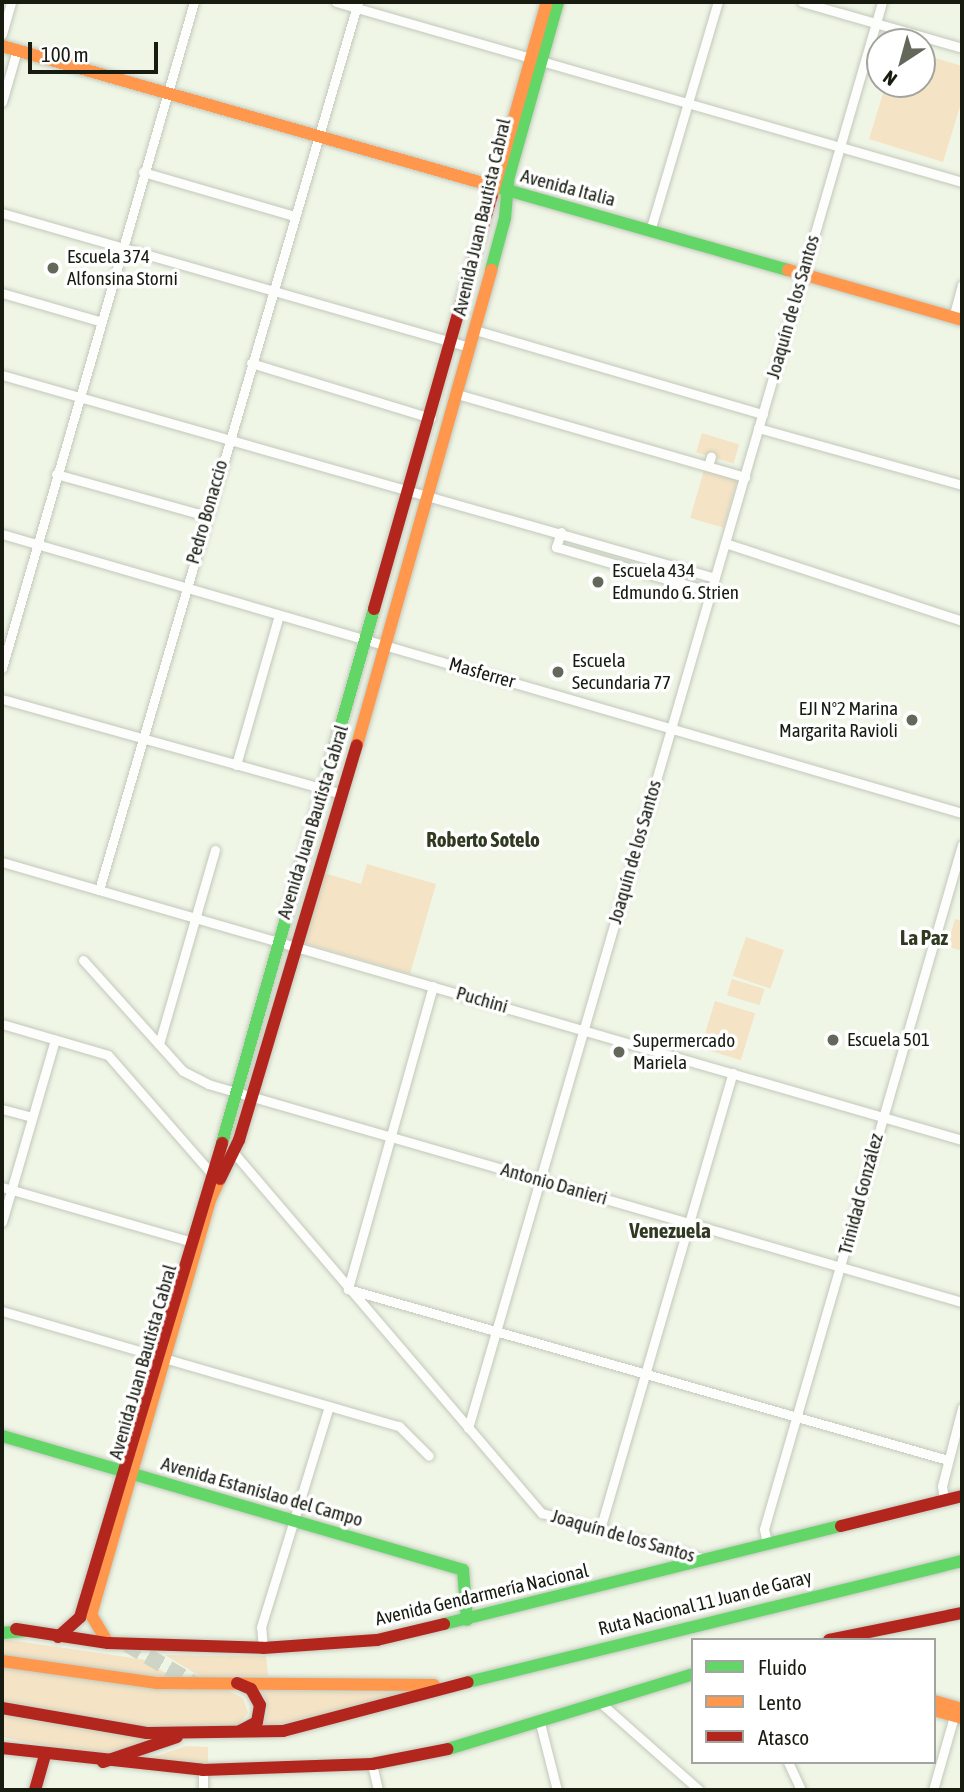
<!DOCTYPE html>
<html>
<head>
<meta charset="utf-8">
<style>
	body { margin:0 }
	#map { position:relative; width:964px; height:1792px; overflow:hidden; background:#eff6e6; font-family:"Asap Condensed",sans-serif }
	div>[style] { position:absolute }
	[style*='--x'] { left:calc(var(--x)*1px); top:calc(var(--y)*1px); width:calc(var(--w)*1px); rotate:calc(var(--a)*1deg) }
	.green>* { inset:0; background:#f4e3c5; transform-origin:0 0 }
	.highway-tunnel>* { height:16px; margin-top:-8px; transform-origin:0; background:repeating-linear-gradient(90deg,#cfd5c6 0 16px,transparent 0 24px) }
	.roads { filter:drop-shadow(0 0 2px #c2c8bb) drop-shadow(0 0 2px #c2c8bb) }
	.street>* { height:9px; margin:-4.5px; padding:0 4.5px; transform-origin:4.5px; border-radius:4.5px; background:#fdfefb }
	.fast>* { height:12px; margin:-6px; padding:0 6px; transform-origin:6px; border-radius:6px; background:#63d668 }
	.slow>* { height:12px; margin:-6px; padding:0 6px; transform-origin:6px; border-radius:6px; background:#ff974d }
	.jam>* { height:12px; margin:-6px; padding:0 6px; transform-origin:6px; border-radius:6px; background:#b3261e }
	.dots>* { width:19px; height:19px; translate:-50% -50%; box-sizing:border-box; border:4px solid #fff; border-radius:50% }
	span { translate:-50% -50%; white-space:nowrap; text-align:center; line-height:1.15; -webkit-text-stroke:7px #fff; paint-order:stroke }
	.street-label { font-size:19px; color:#171b10 }
	.poi-label { font-size:19px; color:#171b10 }
	.left { translate:0 -50%; text-align:left }
	.right { translate:-100% -50%; text-align:right }
	.neighbourhood-label { font-size:21px; color:#303a21; font-weight:700 }
	.frame { position:absolute; inset:0; border:4px solid #171b10; pointer-events:none }
	.legend { position:absolute; left:691px; top:1638px; width:245px; height:126px; box-sizing:border-box; background:#fff; border:2px solid #a2a49f; margin:0; padding:9px 12px; list-style:none; font-size:21px; color:#171b10 }
	.legend li { display:flex; align-items:center; gap:14px; height:35px }
	.legend b { width:35px; border:2px solid #a2a49f }
	.north { position:absolute; left:866px; top:28px; width:70px; height:70px; box-sizing:border-box; background:#fff; border:2px solid #a2a49f; border-radius:50%; rotate:216deg; font-size:19px; font-weight:700; line-height:28px; text-align:center; color:#171b10 }
	.north::after { content:''; display:block; margin:auto; width:24px; height:32px; background:#63685b; clip-path:polygon(50% 0,100% 100%,50% 72%,0 100%) }
	.scale { position:absolute; left:28px; top:42px; width:130px; height:32px; box-sizing:border-box; border:4px solid #171b10; border-top:0; padding-left:9px; font-size:21px; line-height:24px; white-space:nowrap; color:#171b10; -webkit-text-stroke:5px #fff; paint-order:stroke }
</style>
</head>
<body>
<div id="map">
	<div class="green">
		<i style="clip-path:polygon(922px 54px,962px 66px,962px 100px,943px 162px,869px 139px,886px 84px,922px 84px)"></i>
		<i style="left:702px;top:433px;width:39px;height:20px;rotate:17deg"></i>
		<i style="left:704px;top:470px;width:35px;height:50px;rotate:16deg"></i>
		<i style="clip-path:polygon(367px 864px,436px 884px,410px 974px,303px 943px,324px 873px,361px 884px)"></i>
		<i style="clip-path:polygon(955px 919px,962px 921px,962px 951px,947px 946px)"></i>
		<i style="left:746px;top:937px;width:40px;height:41px;rotate:19deg"></i>
		<i style="left:732px;top:979px;width:34px;height:17px;rotate:17deg"></i>
		<i style="left:715px;top:1001px;width:42px;height:49px;rotate:17deg"></i>
		<i style="clip-path:polygon(2px 1639px,147px 1660px,172px 1678px,2px 1657px)"></i>
		<i style="clip-path:polygon(165px 1655px,266px 1656px,268px 1676px,201px 1677px)"></i>
		<i style="clip-path:polygon(2px 1666px,131px 1686px,227px 1690px,243px 1698px,248px 1713px,235px 1729px,145px 1726px,2px 1705px)"></i>
		<i style="clip-path:polygon(262px 1690px,397px 1693px,397px 1696px,264px 1728px,268px 1709px)"></i>
		<i style="clip-path:polygon(2px 1715px,167px 1738px,109px 1753px,63px 1749px,2px 1737px)"></i>
		<i style="clip-path:polygon(186px 1746px,208px 1747px,208px 1764px,145px 1760px)"></i>
	</div>
	<div class="highway-tunnel">
		<i style="--x:127;--y:1644;--w:79;--a:30.5"></i>
	</div>
	<div class="roads">
		<div class="street">
			<i style="--x:336;--y:2;--w:651;--a:16.04"></i>
			<i style="--x:802;--y:2;--w:166;--a:16"></i>
			<i style="--x:2;--y:34;--w:33;--a:-74"></i>
			<i style="--x:2;--y:102;--w:54;--a:-73.9"></i>
			<i style="--x:143;--y:172;--w:157;--a:16.2"></i>
			<i style="--x:2;--y:213;--w:487;--a:16"></i>
			<i style="--x:650;--y:231;--w:239;--a:-73.5"></i>
			<i style="--x:2;--y:293;--w:101;--a:16.1"></i>
			<i style="--x:953;--y:318;--w:34;--a:-75"></i>
			<i style="--x:475;--y:330;--w:300;--a:16.3"></i>
			<i style="--x:251;--y:363;--w:188;--a:17"></i>
			<i style="--x:2;--y:375;--w:741;--a:15.89"></i>
			<i style="--x:457;--y:394;--w:300;--a:16.1"></i>
			<i style="--x:758;--y:428;--w:212;--a:15.6"></i>
			<i style="--x:708;--y:466;--w:10;--a:-73"></i>
			<i style="--x:56;--y:474;--w:156;--a:15.6"></i>
			<i style="--x:561;--y:532;--w:16;--a:108"></i>
			<i style="--x:556;--y:547;--w:161;--a:16.2"></i>
			<i style="--x:2;--y:534;--w:1000;--a:16.21"></i>
			<i style="--x:725;--y:543;--w:250;--a:18.2"></i>
			<i style="--x:2;--y:668;--w:693;--a:-73.92"></i>
			<i style="--x:2;--y:699;--w:353;--a:15.6"></i>
			<i style="--x:236;--y:765;--w:156;--a:-74"></i>
			<i style="--x:2;--y:862;--w:999;--a:16.15"></i>
			<i style="--x:99;--y:890;--w:925;--a:-73.74"></i>
			<i style="--x:83;--y:960;--w:149;--a:48"></i>
			<i style="--x:183;--y:1071;--w:28;--a:27"></i>
			<i style="--x:208;--y:1084;--w:785;--a:16.13"></i>
			<i style="--x:433;--y:986;--w:315;--a:105.7"></i>
			<i style="--x:348;--y:1289;--w:624;--a:15.91"></i>
			<i style="--x:2;--y:1024;--w:110;--a:16.3"></i>
			<i style="--x:108;--y:1055;--w:155;--a:48.9"></i>
			<i style="--x:159;--y:1044;--w:202;--a:-73.9"></i>
			<i style="--x:2;--y:1109;--w:31;--a:15"></i>
			<i style="--x:234;--y:1153;--w:474;--a:49.5"></i>
			<i style="--x:542;--y:1513;--w:170;--a:15.7"></i>
			<i style="--x:2;--y:1187;--w:202;--a:16.1"></i>
			<i style="--x:2;--y:1222;--w:190;--a:-73.8"></i>
			<i style="--x:2;--y:1311;--w:413;--a:16.2"></i>
			<i style="--x:399;--y:1426;--w:42;--a:45"></i>
			<i style="--x:468;--y:1428;--w:1485;--a:-73.81"></i>
			<i style="--x:944;--y:1500;--w:14;--a:-98"></i>
			<i style="--x:942;--y:1486;--w:81;--a:-75.6"></i>
			<i style="--x:601;--y:1526;--w:472;--a:-73.8"></i>
			<i style="--x:767;--y:1543;--w:14;--a:-102"></i>
			<i style="--x:764;--y:1529;--w:712;--a:-73.86"></i>
			<i style="--x:263;--y:1648;--w:21;--a:-95"></i>
			<i style="--x:261;--y:1627;--w:231;--a:-72.9"></i>
			<i style="--x:603;--y:1705;--w:128;--a:41.5"></i>
			<i style="--x:540;--y:1723;--w:69;--a:75.8"></i>
			<i style="--x:788;--y:1762;--w:31;--a:65"></i>
			<i style="--x:372;--y:1764;--w:27;--a:77"></i>
			<i style="--x:203;--y:1790;--w:20;--a:-90"></i>
			<i style="--x:933;--y:1790;--w:80;--a:-74.1"></i>
		</div>
		<div class="fast">
			<i style="--x:493;--y:186;--w:307;--a:15.9"></i>
			<i style="--x:491;--y:270;--w:54;--a:-74.9"></i>
			<i style="--x:505;--y:218;--w:38;--a:-85"></i>
			<i style="--x:508;--y:180;--w:185;--a:-74.3"></i>
			<i style="--x:222;--y:1143;--w:555;--a:-74.11"></i>
			<i style="--x:2;--y:1436;--w:480;--a:16.2"></i>
			<i style="--x:463;--y:1570;--w:50;--a:85.4"></i>
			<i style="--x:444;--y:1624;--w:409;--a:-13.9"></i>
			<i style="--x:2;--y:1633;--w:23;--a:-5"></i>
			<i style="--x:468;--y:1682;--w:509;--a:-13.76"></i>
			<i style="--x:448;--y:1749;--w:256;--a:-17"></i>
		</div>
		<div class="slow">
			<i style="--x:2;--y:46;--w:511;--a:15.91"></i>
			<i style="--x:492;--y:196;--w:202;--a:-74.2"></i>
			<i style="--x:788;--y:270;--w:181;--a:16"></i>
			<i style="--x:357;--y:745;--w:494;--a:-74.2"></i>
			<i style="--x:108;--y:1643;--w:33;--a:-121"></i>
			<i style="--x:91;--y:1615;--w:432;--a:-74"></i>
			<i style="--x:210;--y:1200;--w:23;--a:-65"></i>
			<i style="--x:2;--y:1661;--w:157;--a:8.1"></i>
			<i style="--x:157;--y:1683;--w:277;--a:0.4"></i>
			<i style="--x:934;--y:1701;--w:29;--a:16"></i>
			<i style="--x:934;--y:1710;--w:29;--a:16"></i>
		</div>
		<div class="jam">
			<i style="--x:374;--y:609;--w:430;--a:-74.1"></i>
			<i style="--x:220;--y:1179;--w:43;--a:-64"></i>
			<i style="--x:239;--y:1140;--w:412;--a:-73.4"></i>
			<i style="--x:841;--y:1526;--w:125;--a:-13.9"></i>
			<i style="--x:16;--y:1629;--w:93;--a:8.7"></i>
			<i style="--x:108;--y:1643;--w:155;--a:1.8"></i>
			<i style="--x:263;--y:1648;--w:114;--a:-4"></i>
			<i style="--x:377;--y:1640;--w:69;--a:-13.4"></i>
			<i style="--x:58;--y:1637;--w:30;--a:-42"></i>
			<i style="--x:80;--y:1617;--w:495;--a:-73.3"></i>
			<i style="--x:829;--y:1640;--w:136;--a:-11.5"></i>
			<i style="--x:237;--y:1683;--w:15;--a:23"></i>
			<i style="--x:251;--y:1689;--w:18;--a:61"></i>
			<i style="--x:260;--y:1705;--w:17;--a:100"></i>
			<i style="--x:257;--y:1722;--w:19;--a:152"></i>
			<i style="--x:2;--y:1708;--w:147;--a:9.8"></i>
			<i style="--x:147;--y:1733;--w:136;--a:-0.8"></i>
			<i style="--x:283;--y:1731;--w:191;--a:-14.8"></i>
			<i style="--x:2;--y:1748;--w:202;--a:6.2"></i>
			<i style="--x:203;--y:1770;--w:169;--a:-2"></i>
			<i style="--x:372;--y:1764;--w:77;--a:-11.2"></i>
			<i style="--x:103;--y:1762;--w:78;--a:-18.7"></i>
			<i style="--x:35;--y:1790;--w:36;--a:-74"></i>
		</div>
	</div>
	<div class="dots">
		<i style="left:53px;top:268px;background:#63685b"></i>
		<i style="left:598px;top:582px;background:#63685b"></i>
		<i style="left:558px;top:672px;background:#63685b"></i>
		<i style="left:912px;top:720px;background:#63685b"></i>
		<i style="left:833px;top:1040px;background:#63685b"></i>
		<i style="left:619px;top:1052px;background:#63685b"></i>
	</div>
	<div class="street-label">
		<span style="left:568px;top:188px;rotate:15deg">Avenida Italia</span>
		<span style="left:482px;top:217px;rotate:-77deg">Avenida Juan Bautista Cabral</span>
		<span style="left:793px;top:307px;rotate:-74deg">Joaquín de los Santos</span>
		<span style="left:207px;top:512px;rotate:-74deg">Pedro Bonaccio</span>
		<span style="left:482px;top:673px;rotate:16deg">Masferrer</span>
		<span style="left:313px;top:822px;rotate:-73deg">Avenida Juan Bautista Cabral</span>
		<span style="left:635px;top:852px;rotate:-74deg">Joaquín de los Santos</span>
		<span style="left:482px;top:1000px;rotate:16deg">Puchini</span>
		<span style="left:554px;top:1184px;rotate:16deg">Antonio Danieri</span>
		<span style="left:861px;top:1194px;rotate:-75deg">Trinidad González</span>
		<span style="left:143px;top:1362px;rotate:-74deg">Avenida Juan Bautista Cabral</span>
		<span style="left:262px;top:1492px;rotate:16deg">Avenida Estanislao del Campo</span>
		<span style="left:623px;top:1536px;rotate:16deg">Joaquín de los Santos</span>
		<span style="left:482px;top:1595px;rotate:-13deg">Avenida Gendarmería Nacional</span>
		<span style="left:705px;top:1603px;rotate:-14deg">Ruta Nacional 11 Juan de Garay</span>
	</div>
	<div class="poi-label">
		<span class="left" style="left:67px;top:268px">Escuela 374<br>Alfonsina Storni</span>
		<span class="left" style="left:612px;top:582px">Escuela 434<br>Edmundo G. Strien</span>
		<span class="left" style="left:572px;top:672px">Escuela<br>Secundaria 77</span>
		<span class="right" style="left:898px;top:720px">EJI N°2 Marina<br>Margarita Ravioli</span>
		<span class="left" style="left:847px;top:1040px">Escuela 501</span>
		<span class="left" style="left:633px;top:1052px">Supermercado<br>Mariela</span>
	</div>
	<div class="neighbourhood-label">
		<span style="left:483px;top:839px">Roberto Sotelo</span>
		<span style="left:924px;top:937px">La Paz</span>
		<span style="left:670px;top:1230px">Venezuela</span>
	</div>
	<div class="frame"></div>
	<ul class="legend">
	<li><b style="height:9px;background:#63d668"></b>Fluido</li>
	<li><b style="height:9px;background:#ff974d"></b>Lento</li>
	<li><b style="height:9px;background:#b3261e"></b>Atasco</li>
	</ul>
	<div class="north">N</div>
	<div class="scale">100 m</div>
</div>
</body>
</html>
